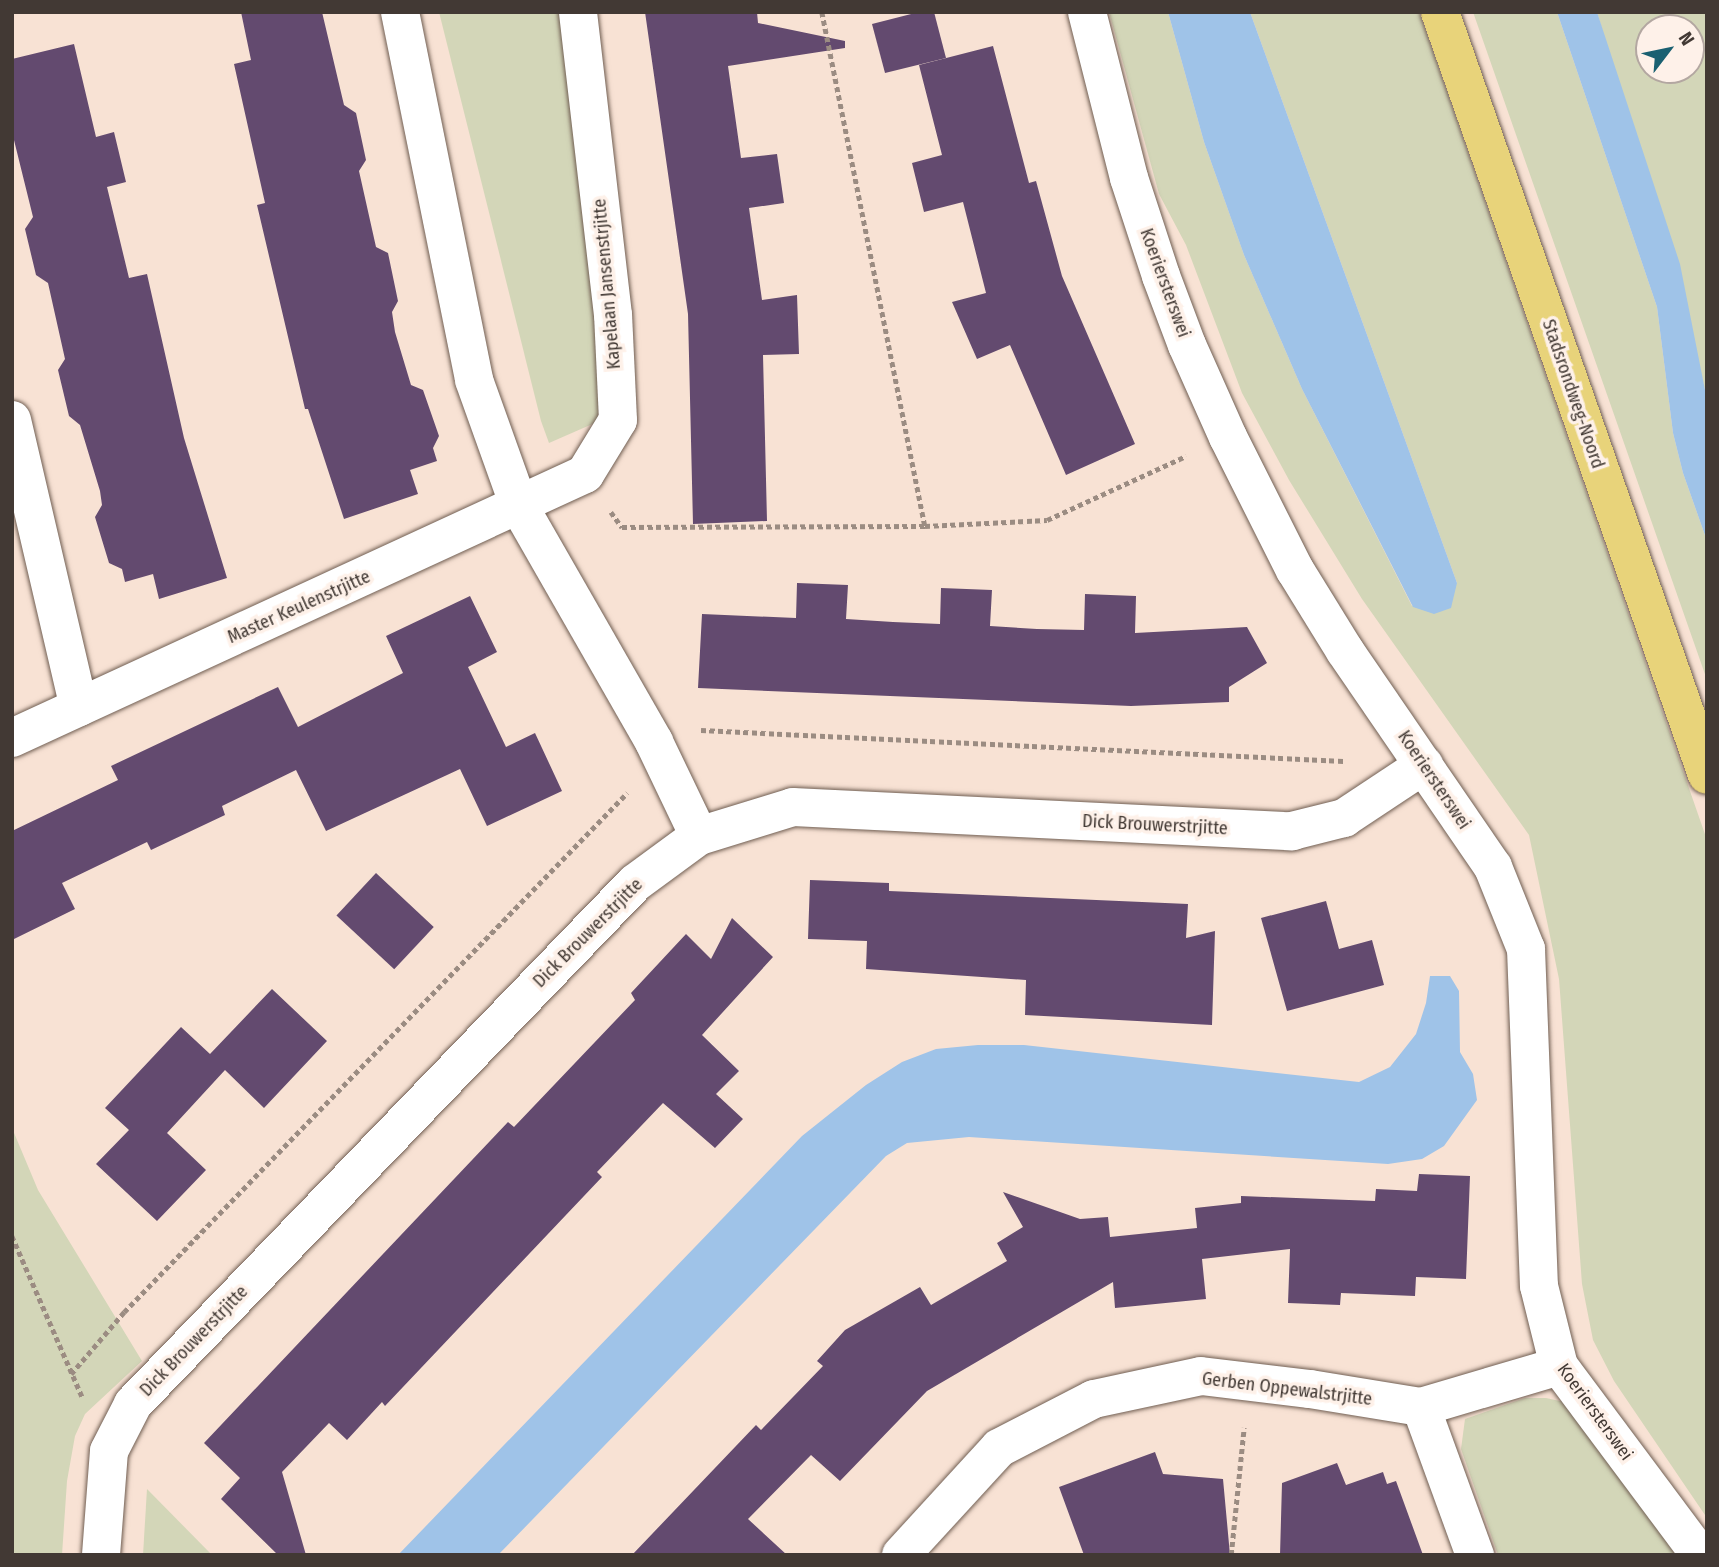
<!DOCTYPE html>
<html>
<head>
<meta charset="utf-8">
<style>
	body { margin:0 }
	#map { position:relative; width:1719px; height:1567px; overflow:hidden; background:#f8e2d4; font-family:"Fira Sans Condensed",sans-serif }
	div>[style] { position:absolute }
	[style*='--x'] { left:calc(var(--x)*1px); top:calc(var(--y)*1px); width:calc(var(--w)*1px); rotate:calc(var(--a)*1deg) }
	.green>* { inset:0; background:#d3d6b8 }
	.water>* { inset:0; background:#9fc3e8 }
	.building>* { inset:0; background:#634a6f; transform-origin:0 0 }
	.path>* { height:4.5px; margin-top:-2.25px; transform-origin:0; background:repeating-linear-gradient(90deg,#9b8c82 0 5px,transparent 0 8.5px) }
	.roads { filter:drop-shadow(0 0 2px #705e52) drop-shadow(0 0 2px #705e52) }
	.street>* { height:38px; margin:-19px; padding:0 19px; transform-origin:19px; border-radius:19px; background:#fff }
	.primary>* { height:38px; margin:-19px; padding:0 19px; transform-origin:19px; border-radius:19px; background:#e8d37a }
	span { translate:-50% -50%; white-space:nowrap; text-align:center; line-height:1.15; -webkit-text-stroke:7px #fef1e9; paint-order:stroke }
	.street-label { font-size:18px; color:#423934 }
	.frame { position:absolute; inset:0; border:14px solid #423934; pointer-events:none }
	.north { position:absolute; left:1635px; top:14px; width:70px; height:70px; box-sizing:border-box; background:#fef1e9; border:2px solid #b3a7a1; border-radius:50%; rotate:58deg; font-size:19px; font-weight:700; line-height:28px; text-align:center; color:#423934 }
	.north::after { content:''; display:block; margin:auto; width:24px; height:32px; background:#1a6071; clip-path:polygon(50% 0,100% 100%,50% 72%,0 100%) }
</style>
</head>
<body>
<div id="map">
	<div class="green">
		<i style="clip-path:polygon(439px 12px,563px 12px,606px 399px,597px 422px,549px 443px,541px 421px)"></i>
		<i style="clip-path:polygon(1109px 12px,1168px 12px,1204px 142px,1244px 255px,1302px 389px,1412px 606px,1457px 583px,1250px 12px,1419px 12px,1707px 840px,1707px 1518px,1614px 1381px,1593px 1340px,1582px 1284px,1559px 979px,1529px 835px,1362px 599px,1289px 480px,1242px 393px,1186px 245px,1159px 194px)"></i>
		<i style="clip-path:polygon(1473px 12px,1557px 12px,1657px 307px,1673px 433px,1683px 473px,1707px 541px,1707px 680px)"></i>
		<i style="clip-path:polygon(evenodd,1597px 12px,1707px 12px,1707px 400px,1695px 346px,1597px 12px,1649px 28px,1691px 28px,1691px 70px,1649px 70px,1649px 28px)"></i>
		<i style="clip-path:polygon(12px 1128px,38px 1190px,142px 1361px,85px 1414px,75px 1436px,67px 1481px,62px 1555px,12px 1554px)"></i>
		<i style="clip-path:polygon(1525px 1398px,1546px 1398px,1573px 1404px,1676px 1555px,1498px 1555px,1461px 1449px,1465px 1419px)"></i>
		<i style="clip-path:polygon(147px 1489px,212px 1555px,143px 1555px)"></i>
	</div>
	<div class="water">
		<i style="clip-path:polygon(1168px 12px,1250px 12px,1457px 583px,1451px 608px,1434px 614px,1413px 607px,1302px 389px,1244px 255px,1204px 142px)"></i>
		<i style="clip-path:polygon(1557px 12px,1597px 12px,1680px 264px,1707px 400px,1707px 541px,1683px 473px,1673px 433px,1657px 307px)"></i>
		<i style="clip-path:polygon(1430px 976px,1450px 976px,1459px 991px,1460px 1052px,1473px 1074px,1477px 1100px,1444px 1146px,1422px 1159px,1388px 1164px,969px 1137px,907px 1143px,886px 1156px,498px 1555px,398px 1555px,802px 1136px,866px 1085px,902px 1062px,936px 1049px,978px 1045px,1024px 1045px,1359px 1082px,1390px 1067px,1416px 1034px,1426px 1003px)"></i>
	</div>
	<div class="building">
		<i style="clip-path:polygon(241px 12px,322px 12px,344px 105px,356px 113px,366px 160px,359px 171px,376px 247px,388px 253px,398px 301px,392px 312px,395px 332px,411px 385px,423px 390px,439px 436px,433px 448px,437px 461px,410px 470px,418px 494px,344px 519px,308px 409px,305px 409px,257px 205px,265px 203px,234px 64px,251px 60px)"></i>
		<i style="clip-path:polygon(645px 12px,757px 12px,758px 23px,845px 41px,845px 48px,728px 66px,741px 158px,777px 154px,784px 203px,749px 208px,762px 300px,797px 295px,799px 354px,763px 355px,767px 521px,693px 524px,688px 314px)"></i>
		<i style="clip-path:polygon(919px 12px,934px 12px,946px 58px,885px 73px,872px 24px)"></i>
		<i style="clip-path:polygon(74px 44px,96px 137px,114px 132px,126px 182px,107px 187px,129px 278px,147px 274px,184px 438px,227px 578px,159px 599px,153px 574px,125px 582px,122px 569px,109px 563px,95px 517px,102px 505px,100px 491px,80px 425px,69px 416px,58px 370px,65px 359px,48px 283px,36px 275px,25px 229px,33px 217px,12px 132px,12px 59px)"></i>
		<i style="clip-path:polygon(993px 46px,1029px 183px,1036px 181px,1062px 276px,1135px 444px,1066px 475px,1010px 345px,977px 359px,952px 302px,986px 293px,963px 202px,924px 212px,912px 163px,942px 155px,919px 65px)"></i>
		<i style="clip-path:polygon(797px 583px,848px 585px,846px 619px,893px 622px,940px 624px,941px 588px,992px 590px,990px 626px,1037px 629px,1084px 630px,1085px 594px,1136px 596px,1135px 633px,1247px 627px,1267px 663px,1229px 687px,1229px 702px,1131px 706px,698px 688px,702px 614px,796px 618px)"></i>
		<i style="clip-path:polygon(470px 596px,497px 652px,468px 667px,506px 747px,535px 733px,562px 791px,487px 826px,460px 769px,326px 831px,296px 770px,222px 806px,225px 815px,151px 850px,147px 842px,62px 883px,75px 909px,12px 940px,12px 831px,118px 780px,111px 766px,278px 687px,298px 727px,403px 673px,386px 636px)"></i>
		<i style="left:376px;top:873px;width:79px;height:58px;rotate:43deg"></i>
		<i style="clip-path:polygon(810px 880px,889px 883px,889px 891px,1188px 904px,1186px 938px,1215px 931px,1212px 1025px,1025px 1015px,1026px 980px,866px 969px,867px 941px,808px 939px)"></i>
		<i style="clip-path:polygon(1326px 901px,1339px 949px,1372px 940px,1384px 985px,1287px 1011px,1261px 918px)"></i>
		<i style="clip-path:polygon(732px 918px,773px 957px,702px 1035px,739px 1071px,716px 1094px,743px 1119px,715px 1148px,663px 1103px,597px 1172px,602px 1177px,385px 1406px,382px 1402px,347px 1440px,329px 1423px,282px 1472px,306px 1555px,278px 1555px,221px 1499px,240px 1478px,204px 1443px,508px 1122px,514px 1127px,635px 1000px,631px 993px,686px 934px,711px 959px)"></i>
		<i style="clip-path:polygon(272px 989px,327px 1041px,264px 1108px,225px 1070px,167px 1133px,206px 1170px,157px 1221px,96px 1164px,129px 1130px,105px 1108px,181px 1027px,210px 1054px)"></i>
		<i style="clip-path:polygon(1419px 1174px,1470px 1176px,1466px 1279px,1416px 1277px,1415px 1296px,1341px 1293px,1340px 1305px,1288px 1303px,1290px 1249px,1202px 1259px,1206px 1299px,1115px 1308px,1113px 1282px,927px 1391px,840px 1481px,811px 1455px,748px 1519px,787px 1555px,632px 1555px,756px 1425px,761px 1430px,823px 1366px,817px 1361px,845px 1330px,920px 1287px,931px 1305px,1007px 1261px,997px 1243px,1023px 1227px,1003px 1192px,1080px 1219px,1108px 1217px,1110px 1237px,1197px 1228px,1195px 1208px,1241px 1203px,1241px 1196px,1375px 1201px,1376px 1189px,1417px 1191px)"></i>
		<i style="clip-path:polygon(1155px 1452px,1163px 1474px,1223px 1479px,1230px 1555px,1084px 1555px,1059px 1487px)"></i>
		<i style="clip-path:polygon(1337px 1463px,1346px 1485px,1383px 1472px,1387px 1484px,1396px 1481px,1423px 1555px,1280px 1555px,1282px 1483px)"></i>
	</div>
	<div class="path">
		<i style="--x:822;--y:12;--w:524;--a:78.67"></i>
		<i style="--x:611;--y:512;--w:19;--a:54"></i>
		<i style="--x:622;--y:527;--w:303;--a:-0.2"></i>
		<i style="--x:925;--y:526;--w:122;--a:-2.8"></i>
		<i style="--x:1047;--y:520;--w:153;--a:-24.7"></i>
		<i style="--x:701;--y:730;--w:643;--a:2.76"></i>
		<i style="--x:12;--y:1236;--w:175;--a:66.4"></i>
		<i style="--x:71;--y:1374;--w:82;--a:-49.5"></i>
		<i style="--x:124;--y:1312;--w:723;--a:-45.9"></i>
		<i style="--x:1231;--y:1555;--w:128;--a:-84.2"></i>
	</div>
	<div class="roads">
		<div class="street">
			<i style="--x:400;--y:12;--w:375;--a:78.6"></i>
			<i style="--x:474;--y:380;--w:134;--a:70.3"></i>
			<i style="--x:519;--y:506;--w:272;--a:60.2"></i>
			<i style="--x:654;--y:742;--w:104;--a:64.4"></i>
			<i style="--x:1087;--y:12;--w:171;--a:75.8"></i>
			<i style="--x:1129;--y:178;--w:103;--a:71.9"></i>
			<i style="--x:1161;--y:276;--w:74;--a:69.4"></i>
			<i style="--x:1187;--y:345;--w:101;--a:66"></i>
			<i style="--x:1228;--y:437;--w:149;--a:63.3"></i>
			<i style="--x:1295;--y:570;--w:95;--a:58.3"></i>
			<i style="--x:1345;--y:651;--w:262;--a:55.6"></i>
			<i style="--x:1493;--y:867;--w:88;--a:68.1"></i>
			<i style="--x:1526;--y:949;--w:337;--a:87.8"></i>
			<i style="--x:1539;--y:1286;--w:82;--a:76"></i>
			<i style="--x:1559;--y:1366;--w:236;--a:53.3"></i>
			<i style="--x:12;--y:420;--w:295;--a:76.9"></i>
			<i style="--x:12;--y:738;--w:631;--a:-24.74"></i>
			<i style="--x:585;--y:474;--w:63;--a:-58.6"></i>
			<i style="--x:618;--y:420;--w:105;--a:-92.7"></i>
			<i style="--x:613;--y:315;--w:305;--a:-96.6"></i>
			<i style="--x:1421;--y:1407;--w:158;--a:70"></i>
			<i style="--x:101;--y:1555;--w:104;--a:-85.6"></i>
			<i style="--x:109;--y:1451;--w:53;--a:-62.9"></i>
			<i style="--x:133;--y:1404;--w:723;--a:-46.06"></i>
			<i style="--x:635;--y:883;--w:79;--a:-36.3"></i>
			<i style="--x:699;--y:836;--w:98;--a:-17.1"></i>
			<i style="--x:793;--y:807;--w:500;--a:2.8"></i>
			<i style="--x:1292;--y:831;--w:54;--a:-14"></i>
			<i style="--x:1344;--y:818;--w:96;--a:-33.5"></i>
			<i style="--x:901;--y:1555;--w:145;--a:-47.5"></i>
			<i style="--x:999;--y:1448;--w:107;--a:-27.3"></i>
			<i style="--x:1094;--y:1399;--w:109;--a:-12.1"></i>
			<i style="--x:1201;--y:1376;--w:110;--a:6.8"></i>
			<i style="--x:1310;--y:1389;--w:112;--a:9.2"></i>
			<i style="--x:1421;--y:1407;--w:144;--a:-16.5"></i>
		</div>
		<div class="primary">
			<i style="--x:1440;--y:12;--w:808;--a:70.71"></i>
		</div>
	</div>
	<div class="street-label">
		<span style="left:1165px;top:283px;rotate:70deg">Koeriersterswei</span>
		<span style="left:607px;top:284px;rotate:-95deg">Kapelaan Jansenstrjitte</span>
		<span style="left:1573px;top:394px;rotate:71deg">Stadsrondweg-Noord</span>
		<span style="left:299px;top:607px;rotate:-24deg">Master Keulenstrjitte</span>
		<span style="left:1434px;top:780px;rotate:56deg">Koeriersterswei</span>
		<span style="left:1155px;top:825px;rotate:3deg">Dick Brouwerstrjitte</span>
		<span style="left:588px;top:933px;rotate:-45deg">Dick Brouwerstrjitte</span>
		<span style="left:194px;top:1341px;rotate:-46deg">Dick Brouwerstrjitte</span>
		<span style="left:1287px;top:1389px;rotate:7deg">Gerben Oppewalstrjitte</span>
		<span style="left:1595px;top:1412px;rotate:54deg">Koeriersterswei</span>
	</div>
	<div class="frame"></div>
	<div class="north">N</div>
</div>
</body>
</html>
